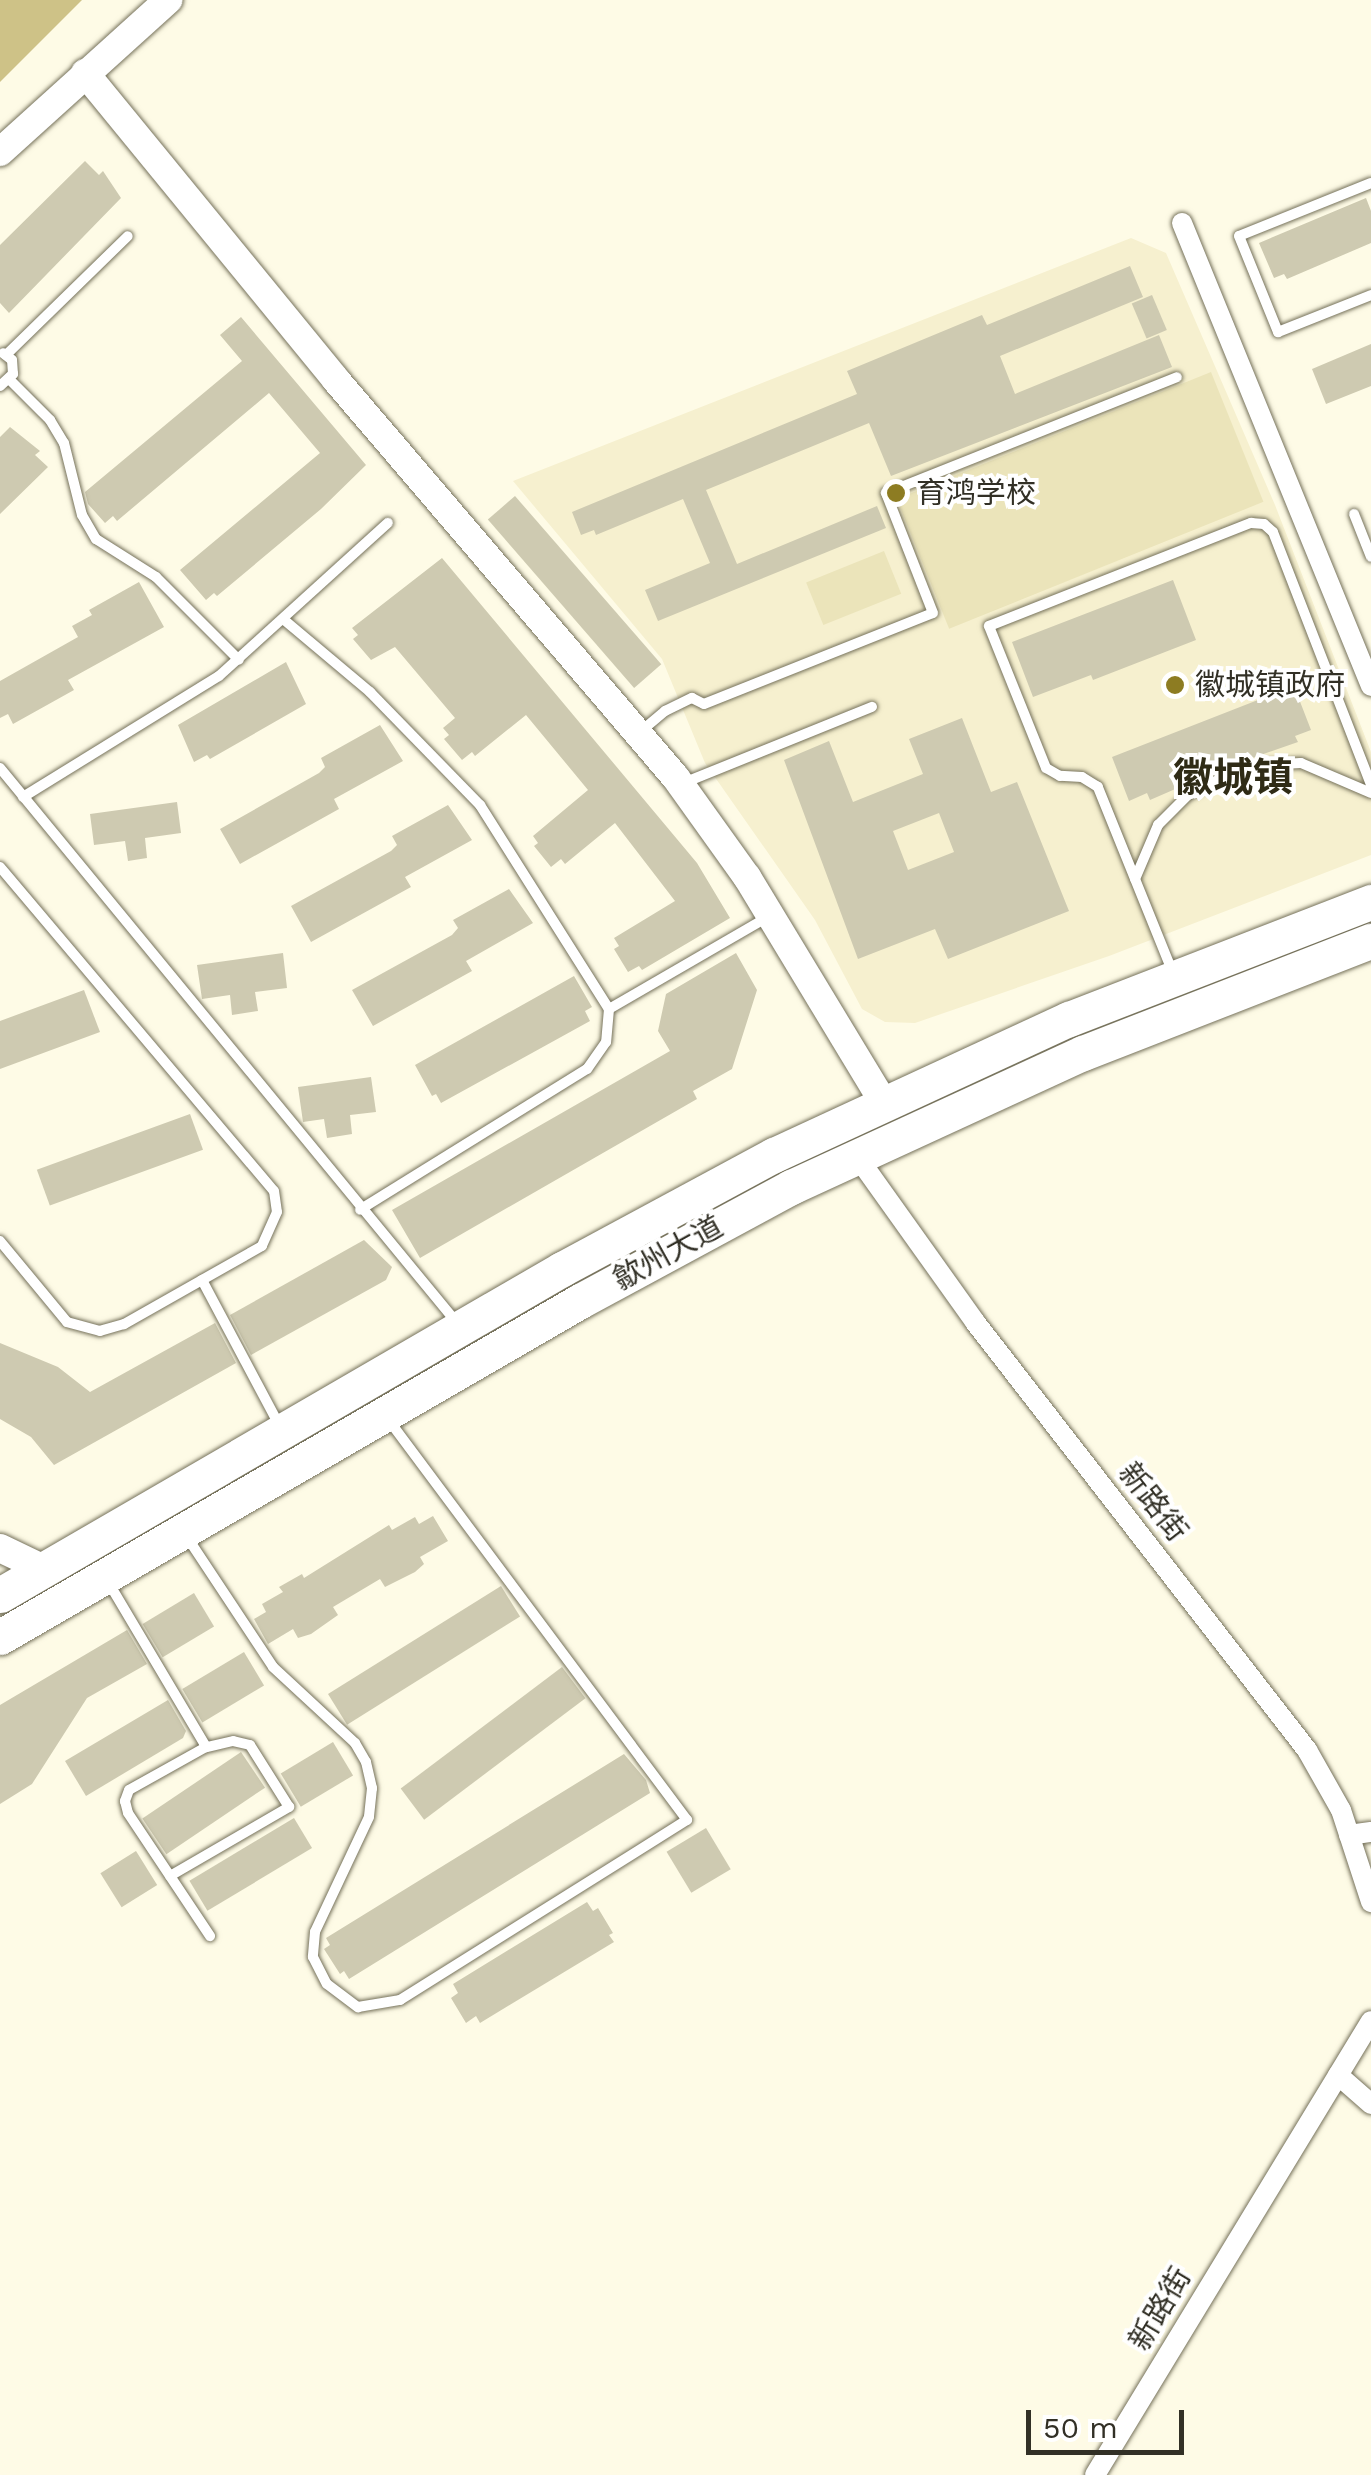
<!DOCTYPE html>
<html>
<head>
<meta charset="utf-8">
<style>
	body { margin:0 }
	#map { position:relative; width:1371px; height:2475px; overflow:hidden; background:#fefbe6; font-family:"Work Sans","Noto Sans SC",sans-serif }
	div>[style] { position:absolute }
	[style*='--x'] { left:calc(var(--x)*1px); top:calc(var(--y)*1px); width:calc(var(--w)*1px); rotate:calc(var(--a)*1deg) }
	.built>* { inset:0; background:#f6f0cf }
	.green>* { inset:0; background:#ebe4ba; transform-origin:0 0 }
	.water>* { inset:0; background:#cec287 }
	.building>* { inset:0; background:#cecab1; transform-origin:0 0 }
	.roads { filter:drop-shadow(0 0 2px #75715a) drop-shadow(0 0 2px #75715a) }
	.service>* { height:10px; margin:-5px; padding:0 5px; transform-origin:5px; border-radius:5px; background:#fff }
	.minor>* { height:20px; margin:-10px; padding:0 10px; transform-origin:10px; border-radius:10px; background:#fff }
	.tertiary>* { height:28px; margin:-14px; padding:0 14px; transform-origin:14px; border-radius:14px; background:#fff }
	.trunk>* { height:35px; margin:-17.5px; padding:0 17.5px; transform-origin:17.5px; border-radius:17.5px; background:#fff }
	.dots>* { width:28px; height:28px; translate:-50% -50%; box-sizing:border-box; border:5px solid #fff; border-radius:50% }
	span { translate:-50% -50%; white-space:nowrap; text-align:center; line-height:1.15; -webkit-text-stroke:8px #fff; paint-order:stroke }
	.poi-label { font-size:30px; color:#323026 }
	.left { translate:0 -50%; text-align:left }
	.street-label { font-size:30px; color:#323026 }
	.district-label { font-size:40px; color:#2f2b16; font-weight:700 }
	.scale { position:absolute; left:1026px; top:2410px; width:158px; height:45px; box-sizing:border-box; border:5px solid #323026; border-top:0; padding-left:12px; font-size:30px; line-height:35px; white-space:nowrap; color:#323026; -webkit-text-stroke:8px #fff; paint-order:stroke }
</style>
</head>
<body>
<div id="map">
	<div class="built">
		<i style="clip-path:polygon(1131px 238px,1166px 253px,1275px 505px,1371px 752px,1371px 855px,1109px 956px,915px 1023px,885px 1022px,862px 1009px,815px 920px,705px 763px,662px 659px,513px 481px)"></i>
	</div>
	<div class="green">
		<i style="left:1211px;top:372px;width:140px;height:339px;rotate:68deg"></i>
		<i style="left:884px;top:551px;width:46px;height:84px;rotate:68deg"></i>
	</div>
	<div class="water">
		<i style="clip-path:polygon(0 0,82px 0,0 82px)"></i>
	</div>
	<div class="building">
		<i style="clip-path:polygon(85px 161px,99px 175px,103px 171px,121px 198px,9px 313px,0 303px,0 245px)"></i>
		<i style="clip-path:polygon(1366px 198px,1371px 211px,1371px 243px,1287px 279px,1284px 274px,1274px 278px,1259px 243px)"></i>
		<i style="clip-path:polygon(1130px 266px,1143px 297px,1000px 356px,1015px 394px,1159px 335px,1172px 367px,891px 476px,869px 423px,706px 490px,737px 564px,877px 506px,886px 528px,658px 621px,645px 590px,710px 563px,683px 499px,596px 535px,594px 530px,581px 535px,572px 512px,857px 394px,847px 371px,982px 315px,987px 325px)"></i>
		<i style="left:1152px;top:295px;width:38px;height:22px;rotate:67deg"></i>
		<i style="clip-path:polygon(241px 317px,366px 465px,321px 509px,217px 596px,214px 593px,206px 600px,180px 570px,320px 453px,269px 393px,117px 521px,113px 516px,105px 523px,88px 504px,85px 492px,242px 361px,220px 335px)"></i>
		<i style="clip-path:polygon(1371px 344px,1371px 386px,1326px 404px,1312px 369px)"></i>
		<i style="clip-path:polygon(10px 427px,40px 451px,35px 455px,48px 467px,0 514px,0 437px)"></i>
		<i style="left:515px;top:496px;width:223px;height:36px;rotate:49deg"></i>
		<i style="clip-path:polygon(442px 558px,697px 863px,730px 918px,642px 970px,639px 966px,628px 972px,614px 949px,619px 946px,614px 938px,675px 901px,615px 823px,565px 864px,561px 859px,551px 867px,534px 846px,538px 843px,533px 836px,588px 790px,526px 715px,475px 756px,472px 752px,462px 760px,444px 739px,449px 735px,443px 728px,455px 718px,395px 647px,371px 660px,353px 639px,358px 635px,352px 628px)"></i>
		<i style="clip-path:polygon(1173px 580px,1196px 640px,1093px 680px,1091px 675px,1033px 697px,1012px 642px)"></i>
		<i style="clip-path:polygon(139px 582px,164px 627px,68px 680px,74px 690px,13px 724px,8px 714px,0 718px,0 681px,78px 637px,72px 626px,92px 615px,89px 610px)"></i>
		<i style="clip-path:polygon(286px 662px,306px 704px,210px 759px,207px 755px,194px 762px,178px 725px)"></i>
		<i style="clip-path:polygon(1294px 686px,1311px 730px,1295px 736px,1298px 742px,1226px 767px,1150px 800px,1147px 793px,1129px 801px,1112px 757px)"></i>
		<i style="clip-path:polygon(evenodd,962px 718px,991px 792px,1017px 782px,1069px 911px,948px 959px,935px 929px,858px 959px,784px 760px,829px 741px,853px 802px,923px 774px,909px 739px,962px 718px,939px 813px,954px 852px,908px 870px,893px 831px,939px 813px)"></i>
		<i style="clip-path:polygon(380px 725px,403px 761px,334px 799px,339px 809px,240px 864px,220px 829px,319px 773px,325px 767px,321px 758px)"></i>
		<i style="clip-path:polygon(177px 802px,181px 833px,145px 838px,147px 858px,128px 861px,125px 841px,94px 845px,90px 814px)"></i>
		<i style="clip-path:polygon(448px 805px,472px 840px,405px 877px,411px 887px,311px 942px,291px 906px,391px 851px,397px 845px,392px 836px)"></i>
		<i style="clip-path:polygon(509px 889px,533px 923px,466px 961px,472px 971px,373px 1026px,352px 990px,452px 935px,458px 928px,453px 920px)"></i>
		<i style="clip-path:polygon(283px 953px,287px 988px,255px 992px,258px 1011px,232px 1015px,230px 995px,202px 999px,197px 965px)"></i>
		<i style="clip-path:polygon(736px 953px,757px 990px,732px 1069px,693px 1091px,697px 1099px,420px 1258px,392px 1210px,670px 1051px,658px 1031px,666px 994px)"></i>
		<i style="clip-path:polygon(574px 976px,592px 1007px,585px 1011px,590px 1021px,441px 1103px,436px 1094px,432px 1096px,415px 1065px)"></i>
		<i style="clip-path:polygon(84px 990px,100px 1032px,0 1069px,0 1021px)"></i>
		<i style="clip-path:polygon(371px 1077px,376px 1112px,350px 1115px,352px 1134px,327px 1138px,324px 1119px,303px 1122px,298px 1087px)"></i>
		<i style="left:190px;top:1114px;width:38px;height:163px;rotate:70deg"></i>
		<i style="clip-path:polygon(364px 1240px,392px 1267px,386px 1280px,251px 1355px,230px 1315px)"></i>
		<i style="clip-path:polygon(215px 1323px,236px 1363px,54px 1465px,31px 1437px,0 1419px,0 1343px,58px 1367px,90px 1392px)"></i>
		<i style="clip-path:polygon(433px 1516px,448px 1541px,420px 1557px,424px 1564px,415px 1572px,385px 1587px,380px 1579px,333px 1607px,338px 1615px,311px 1634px,298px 1638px,293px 1629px,268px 1644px,254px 1619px,266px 1612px,262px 1604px,283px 1592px,279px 1587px,302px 1574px,304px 1578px,389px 1525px,392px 1530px,415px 1517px,419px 1524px)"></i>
		<i style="left:501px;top:1586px;width:36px;height:204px;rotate:58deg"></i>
		<i style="left:194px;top:1593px;width:39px;height:60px;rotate:59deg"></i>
		<i style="clip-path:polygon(127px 1630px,147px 1664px,87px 1698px,32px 1784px,0 1804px,0 1705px)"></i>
		<i style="left:244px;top:1652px;width:39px;height:72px;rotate:59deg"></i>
		<i style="left:562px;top:1667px;width:39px;height:202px;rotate:53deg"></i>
		<i style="clip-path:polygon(168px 1700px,186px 1731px,183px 1738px,86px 1796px,65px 1761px)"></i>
		<i style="left:333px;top:1742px;width:39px;height:61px;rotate:59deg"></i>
		<i style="left:241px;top:1752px;width:43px;height:119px;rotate:56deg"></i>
		<i style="clip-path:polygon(624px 1754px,646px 1780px,650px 1793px,349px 1979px,344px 1971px,340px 1974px,324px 1949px,330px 1945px,326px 1938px)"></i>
		<i style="left:294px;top:1818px;width:35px;height:122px;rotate:59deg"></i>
		<i style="left:706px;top:1828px;width:48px;height:46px;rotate:59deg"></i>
		<i style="left:136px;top:1851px;width:40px;height:42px;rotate:58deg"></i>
		<i style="clip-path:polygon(587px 1902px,593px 1911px,598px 1908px,613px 1933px,609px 1935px,614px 1942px,480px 2023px,476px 2016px,466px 2023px,451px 1998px,458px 1993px,453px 1984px)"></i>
	</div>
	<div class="roads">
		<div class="service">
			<i style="--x:1371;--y:183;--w:142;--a:158.1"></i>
			<i style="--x:1239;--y:236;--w:104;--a:67.9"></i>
			<i style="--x:1278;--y:332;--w:100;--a:-21.7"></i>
			<i style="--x:6;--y:355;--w:170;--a:-44.3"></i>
			<i style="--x:10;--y:380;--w:57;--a:45"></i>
			<i style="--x:50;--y:420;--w:27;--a:59"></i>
			<i style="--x:64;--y:443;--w:74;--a:76"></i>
			<i style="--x:82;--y:515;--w:28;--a:60"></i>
			<i style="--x:96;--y:539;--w:71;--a:32.3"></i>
			<i style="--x:156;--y:577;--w:117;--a:45"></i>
			<i style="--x:0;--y:386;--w:18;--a:-43"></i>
			<i style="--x:13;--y:374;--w:14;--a:-94"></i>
			<i style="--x:12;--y:360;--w:11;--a:-142"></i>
			<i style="--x:1354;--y:514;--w:46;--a:68.4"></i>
			<i style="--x:283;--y:619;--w:114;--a:40"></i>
			<i style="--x:370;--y:692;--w:158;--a:45.8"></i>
			<i style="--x:480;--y:805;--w:241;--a:57.7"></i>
			<i style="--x:609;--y:1009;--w:33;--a:95"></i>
			<i style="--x:606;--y:1042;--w:33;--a:125"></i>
			<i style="--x:587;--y:1069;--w:267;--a:148.2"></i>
			<i style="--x:640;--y:732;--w:33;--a:-40"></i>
			<i style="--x:665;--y:711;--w:30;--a:-26"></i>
			<i style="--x:692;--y:698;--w:13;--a:27"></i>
			<i style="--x:704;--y:704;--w:246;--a:-21.7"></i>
			<i style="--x:933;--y:613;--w:129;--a:-111.4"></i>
			<i style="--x:886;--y:493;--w:313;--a:-21.7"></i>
			<i style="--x:0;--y:768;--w:719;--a:50.53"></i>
			<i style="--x:681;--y:784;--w:206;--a:-22"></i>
			<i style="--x:23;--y:797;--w:230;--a:-31.7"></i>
			<i style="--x:219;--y:676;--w:228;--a:-42.2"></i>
			<i style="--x:0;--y:867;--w:424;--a:49.8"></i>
			<i style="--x:274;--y:1191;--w:21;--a:82"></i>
			<i style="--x:277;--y:1212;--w:37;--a:114"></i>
			<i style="--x:262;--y:1246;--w:159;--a:150.5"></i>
			<i style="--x:124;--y:1324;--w:25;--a:164"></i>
			<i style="--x:100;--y:1331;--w:34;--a:-165"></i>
			<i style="--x:67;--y:1322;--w:105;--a:-129.6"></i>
			<i style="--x:1135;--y:879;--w:59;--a:-66.9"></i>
			<i style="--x:1158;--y:825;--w:42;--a:-45"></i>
			<i style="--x:1188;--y:795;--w:45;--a:-26.6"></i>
			<i style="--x:1228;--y:775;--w:35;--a:-16"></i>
			<i style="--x:1262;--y:765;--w:39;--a:-3"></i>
			<i style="--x:1301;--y:763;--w:76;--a:23.2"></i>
			<i style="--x:1173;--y:973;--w:201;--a:-112"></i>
			<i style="--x:1098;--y:787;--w:19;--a:-148"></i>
			<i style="--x:1082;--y:777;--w:22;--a:-177"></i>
			<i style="--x:1060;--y:776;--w:16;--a:-150"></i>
			<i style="--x:1046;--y:768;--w:153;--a:-111.9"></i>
			<i style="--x:989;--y:626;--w:282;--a:-21.5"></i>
			<i style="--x:1251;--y:523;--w:13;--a:4"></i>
			<i style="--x:1264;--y:524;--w:12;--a:42"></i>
			<i style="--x:1273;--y:532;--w:271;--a:68.8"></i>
			<i style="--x:609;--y:1009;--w:184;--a:-30.1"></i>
			<i style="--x:202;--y:1280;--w:164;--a:62"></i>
			<i style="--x:185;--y:1534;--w:159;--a:56.5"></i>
			<i style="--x:273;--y:1667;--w:112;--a:42.8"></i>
			<i style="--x:355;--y:1743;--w:22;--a:60"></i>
			<i style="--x:366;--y:1762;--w:27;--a:77"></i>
			<i style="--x:372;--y:1788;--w:29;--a:96"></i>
			<i style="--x:369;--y:1817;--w:127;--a:115.2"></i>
			<i style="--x:315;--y:1932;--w:25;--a:95"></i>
			<i style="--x:313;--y:1957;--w:30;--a:63"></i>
			<i style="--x:327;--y:1984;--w:39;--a:37"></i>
			<i style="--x:358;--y:2007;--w:43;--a:-9.5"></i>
			<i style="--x:400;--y:2000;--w:339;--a:-32.1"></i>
			<i style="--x:687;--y:1820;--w:500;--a:-126.71"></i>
			<i style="--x:107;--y:1580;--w:194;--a:59.3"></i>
			<i style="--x:170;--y:1876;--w:138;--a:-30.1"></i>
			<i style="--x:289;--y:1807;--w:73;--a:-122.2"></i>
			<i style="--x:250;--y:1745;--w:17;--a:-167"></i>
			<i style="--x:233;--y:1741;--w:28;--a:167"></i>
			<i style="--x:206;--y:1747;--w:88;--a:150.8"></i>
			<i style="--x:129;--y:1790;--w:12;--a:110"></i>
			<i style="--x:125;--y:1801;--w:12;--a:76"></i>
			<i style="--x:128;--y:1813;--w:148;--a:56.3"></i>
		</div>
		<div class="minor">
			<i style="--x:1182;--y:223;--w:500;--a:67.79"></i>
			<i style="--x:856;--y:1155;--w:205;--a:54.5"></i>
			<i style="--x:975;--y:1322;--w:542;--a:52.2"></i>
			<i style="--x:1307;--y:1750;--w:69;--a:60.5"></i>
			<i style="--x:1341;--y:1810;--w:97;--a:71.9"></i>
			<i style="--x:1349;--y:1835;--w:22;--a:-8"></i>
			<i style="--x:1338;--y:2075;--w:44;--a:41.3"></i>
			<i style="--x:1095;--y:2475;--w:531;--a:-58.7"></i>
		</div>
		<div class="tertiary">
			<i style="--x:85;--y:73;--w:397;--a:50.7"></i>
			<i style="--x:336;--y:380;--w:523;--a:49.49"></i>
			<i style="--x:676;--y:778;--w:122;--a:54.4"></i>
			<i style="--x:747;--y:877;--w:263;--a:58.8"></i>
			<i style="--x:0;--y:152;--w:227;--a:-42.1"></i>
			<i style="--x:0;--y:1548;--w:49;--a:25.5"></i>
		</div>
		<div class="trunk">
			<i style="--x:0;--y:1595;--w:650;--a:-30.12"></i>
			<i style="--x:562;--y:1269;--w:241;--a:-28.3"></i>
			<i style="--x:774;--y:1155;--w:325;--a:-24.8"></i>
			<i style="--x:1069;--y:1019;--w:324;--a:-21.2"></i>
			<i style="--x:0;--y:1637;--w:670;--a:-30.08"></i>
			<i style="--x:580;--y:1301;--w:240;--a:-28.4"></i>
			<i style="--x:791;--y:1187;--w:321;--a:-24.7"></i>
			<i style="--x:1083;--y:1053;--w:309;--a:-21.3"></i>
		</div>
	</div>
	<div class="dots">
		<i style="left:896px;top:493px;background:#8d7c22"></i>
		<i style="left:1175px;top:685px;background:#8d7c22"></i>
	</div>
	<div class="poi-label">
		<span class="left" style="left:916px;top:493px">育鸿学校</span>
		<span class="left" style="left:1195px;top:685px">徽城镇政府</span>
	</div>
	<div class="street-label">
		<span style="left:668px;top:1253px;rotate:-29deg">歙州大道</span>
		<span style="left:1153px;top:1502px;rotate:52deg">新路街</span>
		<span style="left:1160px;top:2309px;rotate:-59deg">新路街</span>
	</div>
	<div class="district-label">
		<span style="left:1233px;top:778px">徽城镇</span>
	</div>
	<div class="scale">50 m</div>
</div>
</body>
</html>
